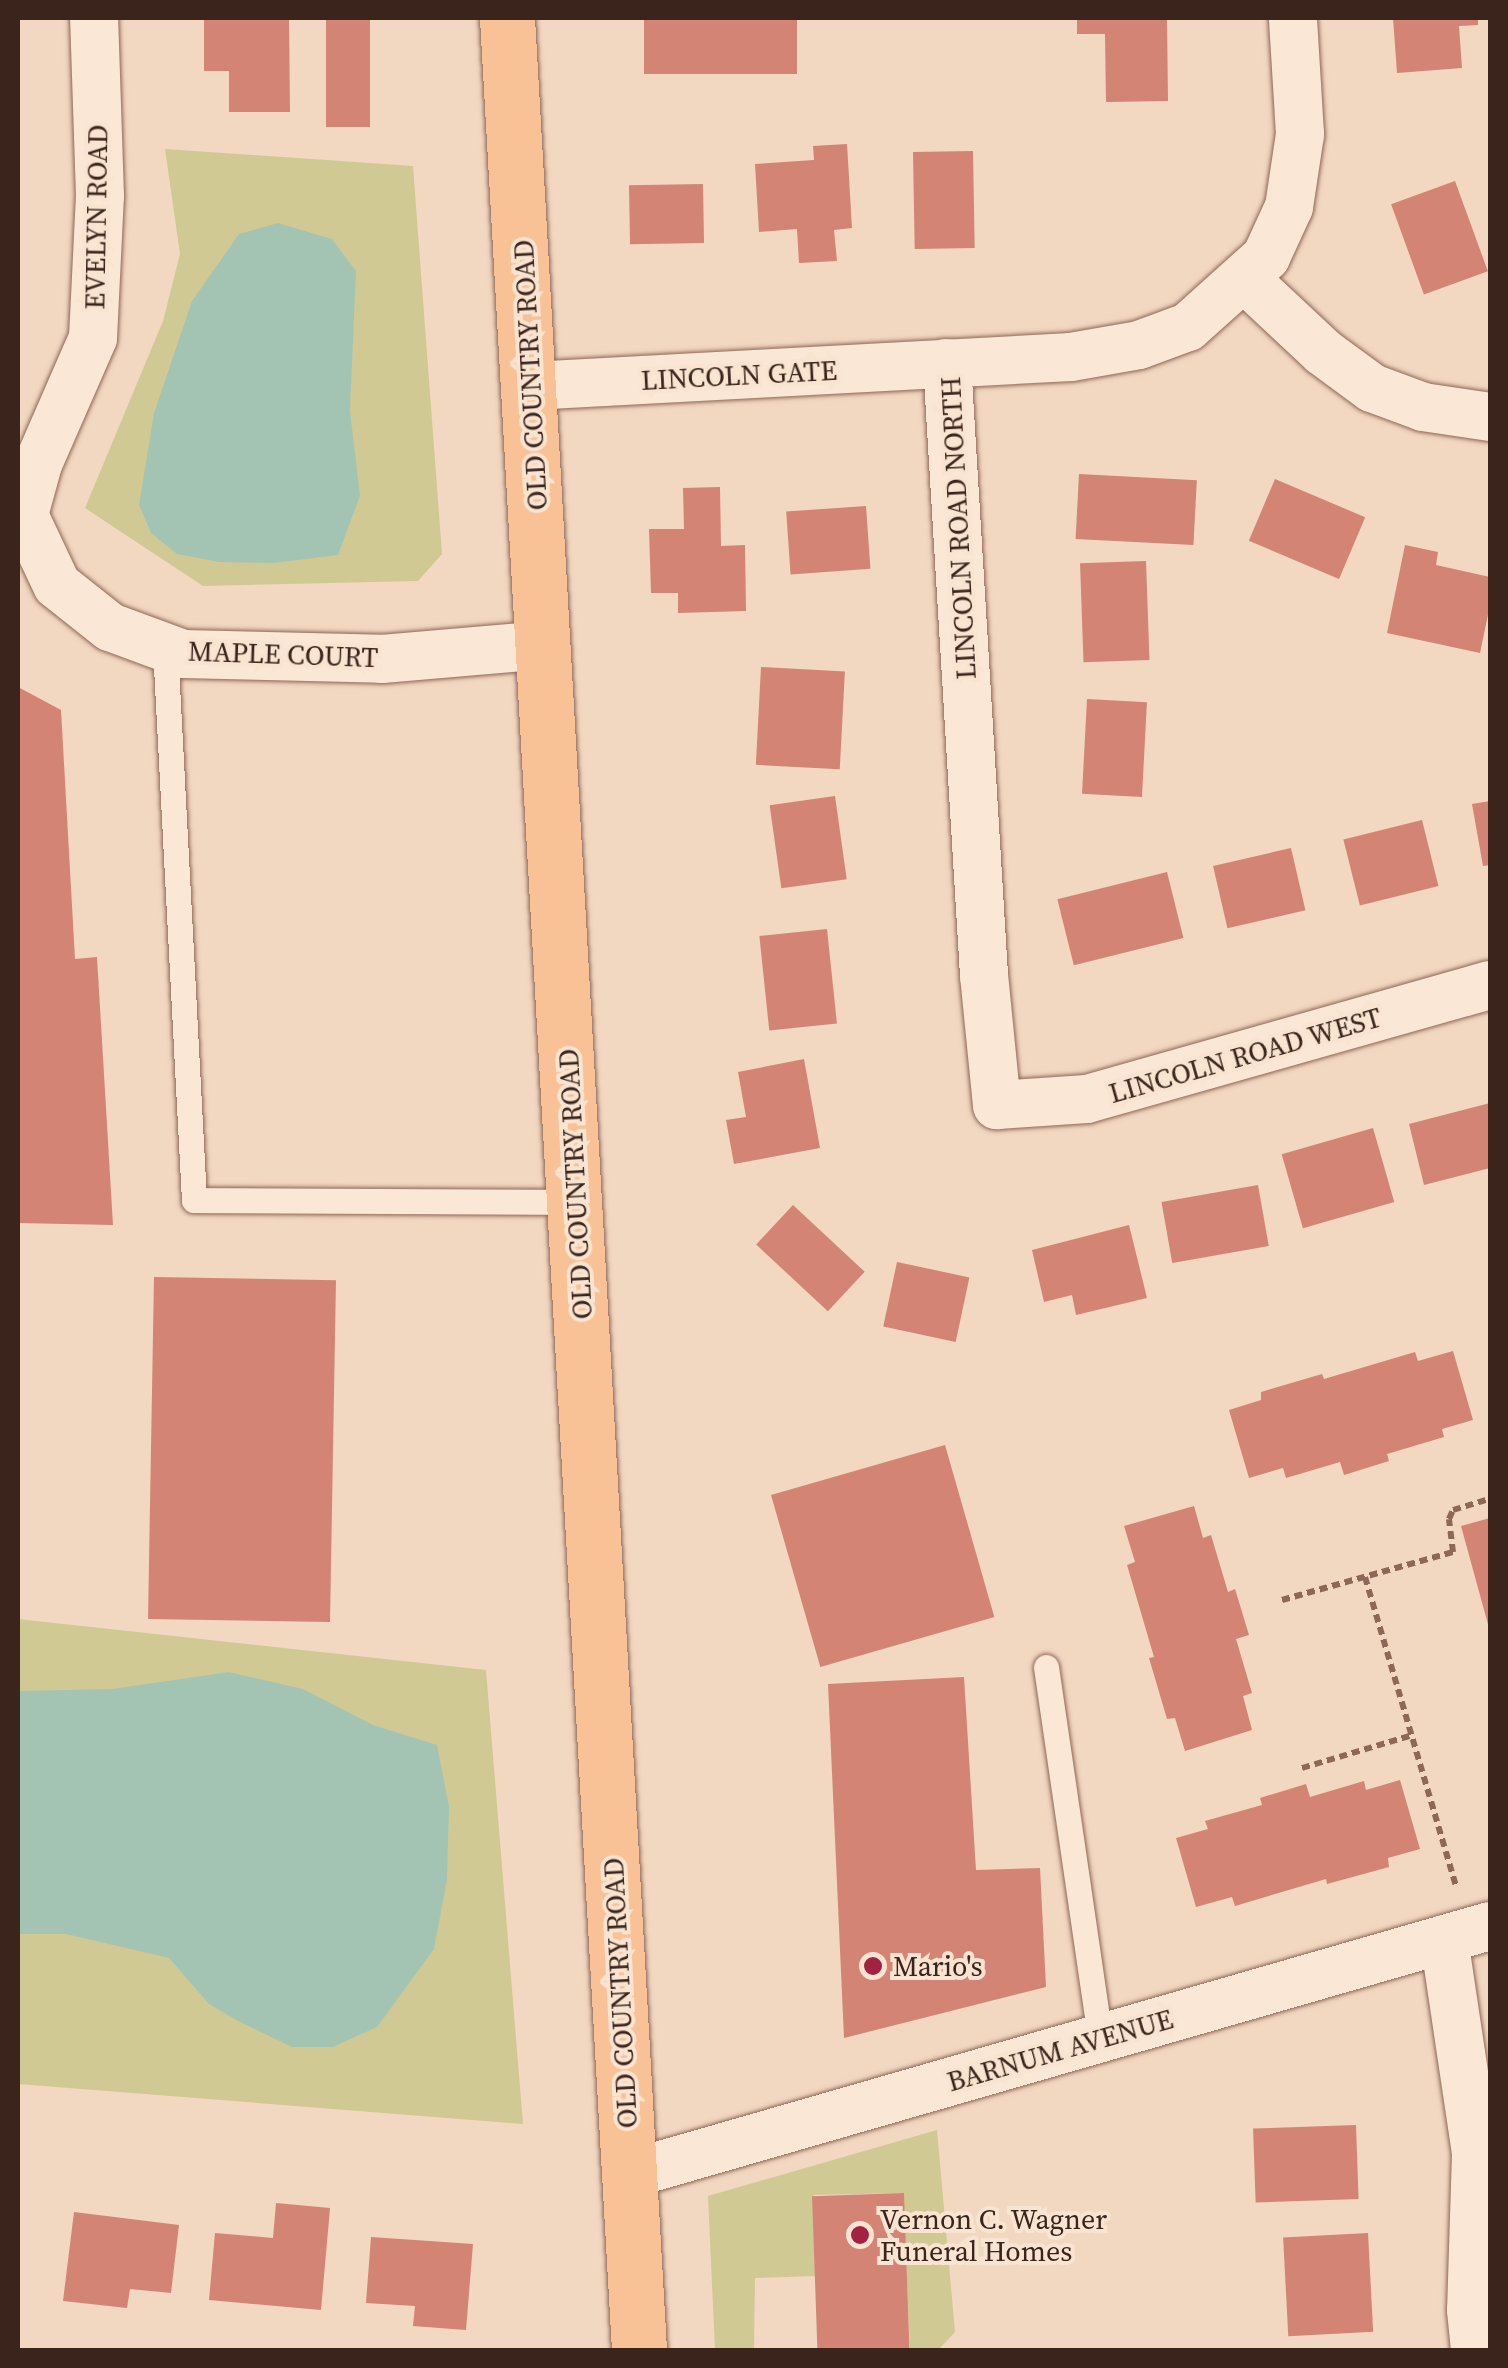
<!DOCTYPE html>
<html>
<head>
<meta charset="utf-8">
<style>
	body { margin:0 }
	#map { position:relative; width:1508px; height:2368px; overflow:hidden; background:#f2d7c1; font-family:"Source Serif 4",serif }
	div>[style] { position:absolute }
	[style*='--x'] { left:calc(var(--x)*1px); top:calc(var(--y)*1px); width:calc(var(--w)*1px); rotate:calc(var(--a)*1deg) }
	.green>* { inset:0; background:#d1c994 }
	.water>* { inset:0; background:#a4c4b3 }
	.building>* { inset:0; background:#d38474; transform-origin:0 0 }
	.path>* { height:6px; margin-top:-3px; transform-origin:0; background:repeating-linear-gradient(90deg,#8d6757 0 8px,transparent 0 13px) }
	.roads { filter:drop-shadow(0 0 2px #8d6757) drop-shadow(0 0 2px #8d6757) }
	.service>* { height:25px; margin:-12.5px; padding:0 12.5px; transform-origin:12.5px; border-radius:12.5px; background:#fbe7d5 }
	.minor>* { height:48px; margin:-24px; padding:0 24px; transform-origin:24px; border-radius:24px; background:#fbe7d5 }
	.primary>* { height:55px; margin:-27.5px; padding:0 27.5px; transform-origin:27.5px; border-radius:27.5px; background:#f8c296 }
	.dots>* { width:28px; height:28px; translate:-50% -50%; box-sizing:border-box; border:5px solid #f8e4d1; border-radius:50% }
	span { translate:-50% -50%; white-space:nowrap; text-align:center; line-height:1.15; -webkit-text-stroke:8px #f8e4d1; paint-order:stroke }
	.street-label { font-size:28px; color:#3b241c }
	.poi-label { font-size:28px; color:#3b241c }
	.left { translate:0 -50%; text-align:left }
	.frame { position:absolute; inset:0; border:20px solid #3b241c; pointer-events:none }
</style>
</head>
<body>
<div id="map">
	<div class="green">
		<i style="clip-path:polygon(165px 149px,413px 166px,442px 554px,418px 581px,203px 586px,85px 508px,163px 321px,180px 254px)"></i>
		<i style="clip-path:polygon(18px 1619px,486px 1670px,523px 2124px,18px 2084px)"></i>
		<i style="clip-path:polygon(937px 2130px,955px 2332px,938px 2350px,876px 2350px,910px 2349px,903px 2193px,814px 2195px,816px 2276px,755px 2278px,754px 2350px,715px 2350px,708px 2196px)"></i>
	</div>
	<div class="water">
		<i style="clip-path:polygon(278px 223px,332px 239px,356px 271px,350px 411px,360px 496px,338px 555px,274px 563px,219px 562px,177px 554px,151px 533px,139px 505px,154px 413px,192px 301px,239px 234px)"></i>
		<i style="clip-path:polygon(229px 1672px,303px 1689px,373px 1725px,437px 1745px,449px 1806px,447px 1880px,434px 1949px,377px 2027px,333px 2047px,292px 2047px,238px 2021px,209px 2004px,169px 1958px,66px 1934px,18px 1934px,18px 1691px,112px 1689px)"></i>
	</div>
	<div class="building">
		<i style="clip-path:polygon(204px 18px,289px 18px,290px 112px,229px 112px,229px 71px,204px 71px)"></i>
		<i style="left:326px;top:18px;width:44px;height:109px"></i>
		<i style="left:644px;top:18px;width:153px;height:56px"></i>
		<i style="clip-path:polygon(1077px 18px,1167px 18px,1168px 101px,1106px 102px,1105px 34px,1077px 34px)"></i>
		<i style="clip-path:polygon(1393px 18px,1478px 18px,1478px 25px,1459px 26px,1462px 68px,1397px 73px)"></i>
		<i style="clip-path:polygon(847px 144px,852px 228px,834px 230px,837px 261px,799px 263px,797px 229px,759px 232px,755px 164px,814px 160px,813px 146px)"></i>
		<i style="left:973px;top:151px;width:97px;height:60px;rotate:89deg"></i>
		<i style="left:1455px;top:181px;width:96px;height:68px;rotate:70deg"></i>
		<i style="left:703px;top:184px;width:59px;height:74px;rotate:89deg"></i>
		<i style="left:1079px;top:474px;width:118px;height:65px;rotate:3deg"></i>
		<i style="left:1275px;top:479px;width:98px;height:67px;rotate:23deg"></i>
		<i style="clip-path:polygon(720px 487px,721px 546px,745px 545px,746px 611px,678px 613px,678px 593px,651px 593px,649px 529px,684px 529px,683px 488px)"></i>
		<i style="left:866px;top:506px;width:63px;height:80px;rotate:86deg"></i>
		<i style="clip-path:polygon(1405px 545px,1438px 552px,1436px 565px,1490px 577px,1490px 605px,1480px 653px,1387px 633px)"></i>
		<i style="left:1146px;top:561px;width:99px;height:66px;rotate:88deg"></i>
		<i style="left:761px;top:667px;width:84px;height:98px;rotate:3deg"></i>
		<i style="clip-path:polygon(18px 687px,61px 710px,75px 959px,97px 957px,113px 1225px,18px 1223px)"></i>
		<i style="left:1087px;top:699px;width:60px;height:95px;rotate:3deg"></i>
		<i style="left:835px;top:796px;width:84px;height:66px;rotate:82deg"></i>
		<i style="clip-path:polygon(1490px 801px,1490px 865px,1483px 866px,1472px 804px)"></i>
		<i style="left:1422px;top:820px;width:68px;height:81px;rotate:76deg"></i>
		<i style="left:1291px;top:848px;width:64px;height:80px;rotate:77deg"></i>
		<i style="left:1167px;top:872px;width:68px;height:113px;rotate:76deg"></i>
		<i style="left:827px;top:929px;width:95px;height:68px;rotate:84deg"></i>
		<i style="clip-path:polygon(804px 1059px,820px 1148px,734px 1164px,726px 1120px,746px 1117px,738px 1072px)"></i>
		<i style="clip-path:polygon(1490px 1103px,1490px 1168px,1424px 1185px,1409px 1124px)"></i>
		<i style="left:1373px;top:1128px;width:77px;height:95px;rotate:74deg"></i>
		<i style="left:1258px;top:1185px;width:62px;height:98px;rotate:80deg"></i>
		<i style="left:793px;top:1205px;width:98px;height:54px;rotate:43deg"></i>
		<i style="clip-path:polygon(1129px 1225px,1147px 1298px,1076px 1315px,1072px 1295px,1044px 1302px,1032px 1250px)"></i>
		<i style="left:897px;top:1262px;width:74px;height:66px;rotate:12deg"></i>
		<i style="left:154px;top:1277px;width:182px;height:342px;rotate:1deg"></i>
		<i style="clip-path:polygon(1453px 1351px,1473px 1420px,1442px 1429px,1444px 1437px,1387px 1454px,1389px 1461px,1344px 1475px,1340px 1462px,1286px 1478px,1283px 1468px,1249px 1478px,1229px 1410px,1261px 1400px,1261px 1392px,1322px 1374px,1324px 1379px,1415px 1352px,1418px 1361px)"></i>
		<i style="left:945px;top:1445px;width:179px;height:181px;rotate:74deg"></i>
		<i style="clip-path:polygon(1194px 1506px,1203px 1538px,1211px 1535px,1228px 1592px,1235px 1589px,1249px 1635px,1236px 1639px,1252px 1693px,1243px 1696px,1252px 1730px,1185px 1751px,1175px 1718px,1167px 1719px,1149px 1658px,1154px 1657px,1127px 1565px,1135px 1562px,1124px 1526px)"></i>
		<i style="clip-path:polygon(1490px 1518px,1490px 1628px,1489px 1628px,1461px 1526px)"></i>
		<i style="clip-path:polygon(964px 1677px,976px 1870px,1040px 1868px,1046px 1987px,844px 2038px,828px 1684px)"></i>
		<i style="clip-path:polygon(1400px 1780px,1420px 1849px,1388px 1858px,1389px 1867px,1327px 1884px,1326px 1879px,1235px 1906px,1232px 1897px,1196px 1907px,1176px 1838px,1208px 1829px,1205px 1821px,1262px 1805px,1260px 1798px,1306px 1784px,1310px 1797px,1364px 1781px,1366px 1790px)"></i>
		<i style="left:1356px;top:2125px;width:74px;height:103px;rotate:88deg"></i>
		<i style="left:904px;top:2193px;width:156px;height:92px;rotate:88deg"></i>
		<i style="clip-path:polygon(276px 2203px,330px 2208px,321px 2310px,209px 2300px,215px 2233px,273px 2238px)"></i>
		<i style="clip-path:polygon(74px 2212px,179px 2225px,171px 2293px,130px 2289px,127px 2308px,63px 2301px)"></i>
		<i style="left:1368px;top:2233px;width:99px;height:85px;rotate:87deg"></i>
		<i style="clip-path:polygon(371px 2237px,473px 2244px,466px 2330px,413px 2326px,415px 2306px,366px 2303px)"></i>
	</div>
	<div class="path">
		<i style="--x:1365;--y:1577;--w:322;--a:73.6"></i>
		<i style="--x:1282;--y:1600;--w:178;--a:-15.7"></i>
		<i style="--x:1453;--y:1552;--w:33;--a:-97"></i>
		<i style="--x:1449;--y:1519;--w:10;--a:-66"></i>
		<i style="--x:1453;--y:1510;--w:39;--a:-17"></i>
		<i style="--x:1302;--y:1768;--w:116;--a:-16.6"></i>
	</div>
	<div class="roads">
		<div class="service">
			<i style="--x:165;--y:647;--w:554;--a:87"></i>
			<i style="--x:194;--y:1200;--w:382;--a:0.3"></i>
			<i style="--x:1046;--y:1667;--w:375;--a:81.7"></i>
		</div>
		<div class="minor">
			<i style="--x:1244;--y:278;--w:108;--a:43.1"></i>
			<i style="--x:1323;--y:352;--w:61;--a:36.3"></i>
			<i style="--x:1372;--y:388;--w:54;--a:20.4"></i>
			<i style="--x:1423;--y:407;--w:68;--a:8.5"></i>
			<i style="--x:947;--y:363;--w:613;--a:86.54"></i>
			<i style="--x:984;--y:975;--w:131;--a:84.3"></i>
			<i style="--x:997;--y:1105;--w:90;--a:-3.8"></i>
			<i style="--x:1087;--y:1099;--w:419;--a:-15.8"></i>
			<i style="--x:530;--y:386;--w:542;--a:-3.07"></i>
			<i style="--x:1071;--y:357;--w:69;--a:-10"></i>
			<i style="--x:1139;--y:345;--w:52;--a:-20.2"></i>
			<i style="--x:1188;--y:327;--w:105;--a:-41.9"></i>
			<i style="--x:1266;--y:257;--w:55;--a:-65.3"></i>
			<i style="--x:1289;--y:207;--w:74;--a:-81.4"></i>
			<i style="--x:1300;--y:134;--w:116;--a:-93.5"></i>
			<i style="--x:24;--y:515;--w:77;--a:64.8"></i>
			<i style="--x:57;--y:585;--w:68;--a:38.4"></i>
			<i style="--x:110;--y:627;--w:78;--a:20.3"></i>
			<i style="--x:183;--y:654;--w:199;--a:1.4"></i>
			<i style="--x:382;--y:659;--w:164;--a:-4.9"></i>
			<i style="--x:18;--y:518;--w:7;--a:-27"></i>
			<i style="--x:24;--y:515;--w:53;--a:-74.6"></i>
			<i style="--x:38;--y:464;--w:137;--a:-66.4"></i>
			<i style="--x:93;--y:338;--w:142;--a:-87.2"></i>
			<i style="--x:100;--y:196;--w:178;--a:-91.9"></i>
			<i style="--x:1444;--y:1939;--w:216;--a:81.5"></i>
			<i style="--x:1476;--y:2153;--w:157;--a:91.8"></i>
			<i style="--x:1471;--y:2310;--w:40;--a:84.3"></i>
			<i style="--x:630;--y:2174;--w:895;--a:-16.09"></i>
		</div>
		<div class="primary">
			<i style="--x:507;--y:18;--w:2336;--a:86.76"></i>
		</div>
	</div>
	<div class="dots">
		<i style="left:873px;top:1966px;background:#a12241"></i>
		<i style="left:860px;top:2235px;background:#a12241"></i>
	</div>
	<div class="street-label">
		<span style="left:96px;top:217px;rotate:-89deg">EVELYN ROAD</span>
		<span style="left:530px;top:375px;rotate:-93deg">OLD COUNTRY ROAD</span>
		<span style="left:739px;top:375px;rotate:-3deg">LINCOLN GATE</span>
		<span style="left:958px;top:528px;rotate:-93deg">LINCOLN ROAD NORTH</span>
		<span style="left:283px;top:654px;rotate:2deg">MAPLE COURT</span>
		<span style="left:1245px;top:1055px;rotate:-16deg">LINCOLN ROAD WEST</span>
		<span style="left:575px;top:1184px;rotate:-93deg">OLD COUNTRY ROAD</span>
		<span style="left:620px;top:1993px;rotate:-93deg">OLD COUNTRY ROAD</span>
		<span style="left:1060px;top:2050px;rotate:-16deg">BARNUM AVENUE</span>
	</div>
	<div class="poi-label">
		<span class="left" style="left:893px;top:1966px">Mario's</span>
		<span class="left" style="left:880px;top:2235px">Vernon C. Wagner<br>Funeral Homes</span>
	</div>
	<div class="frame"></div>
</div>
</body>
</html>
